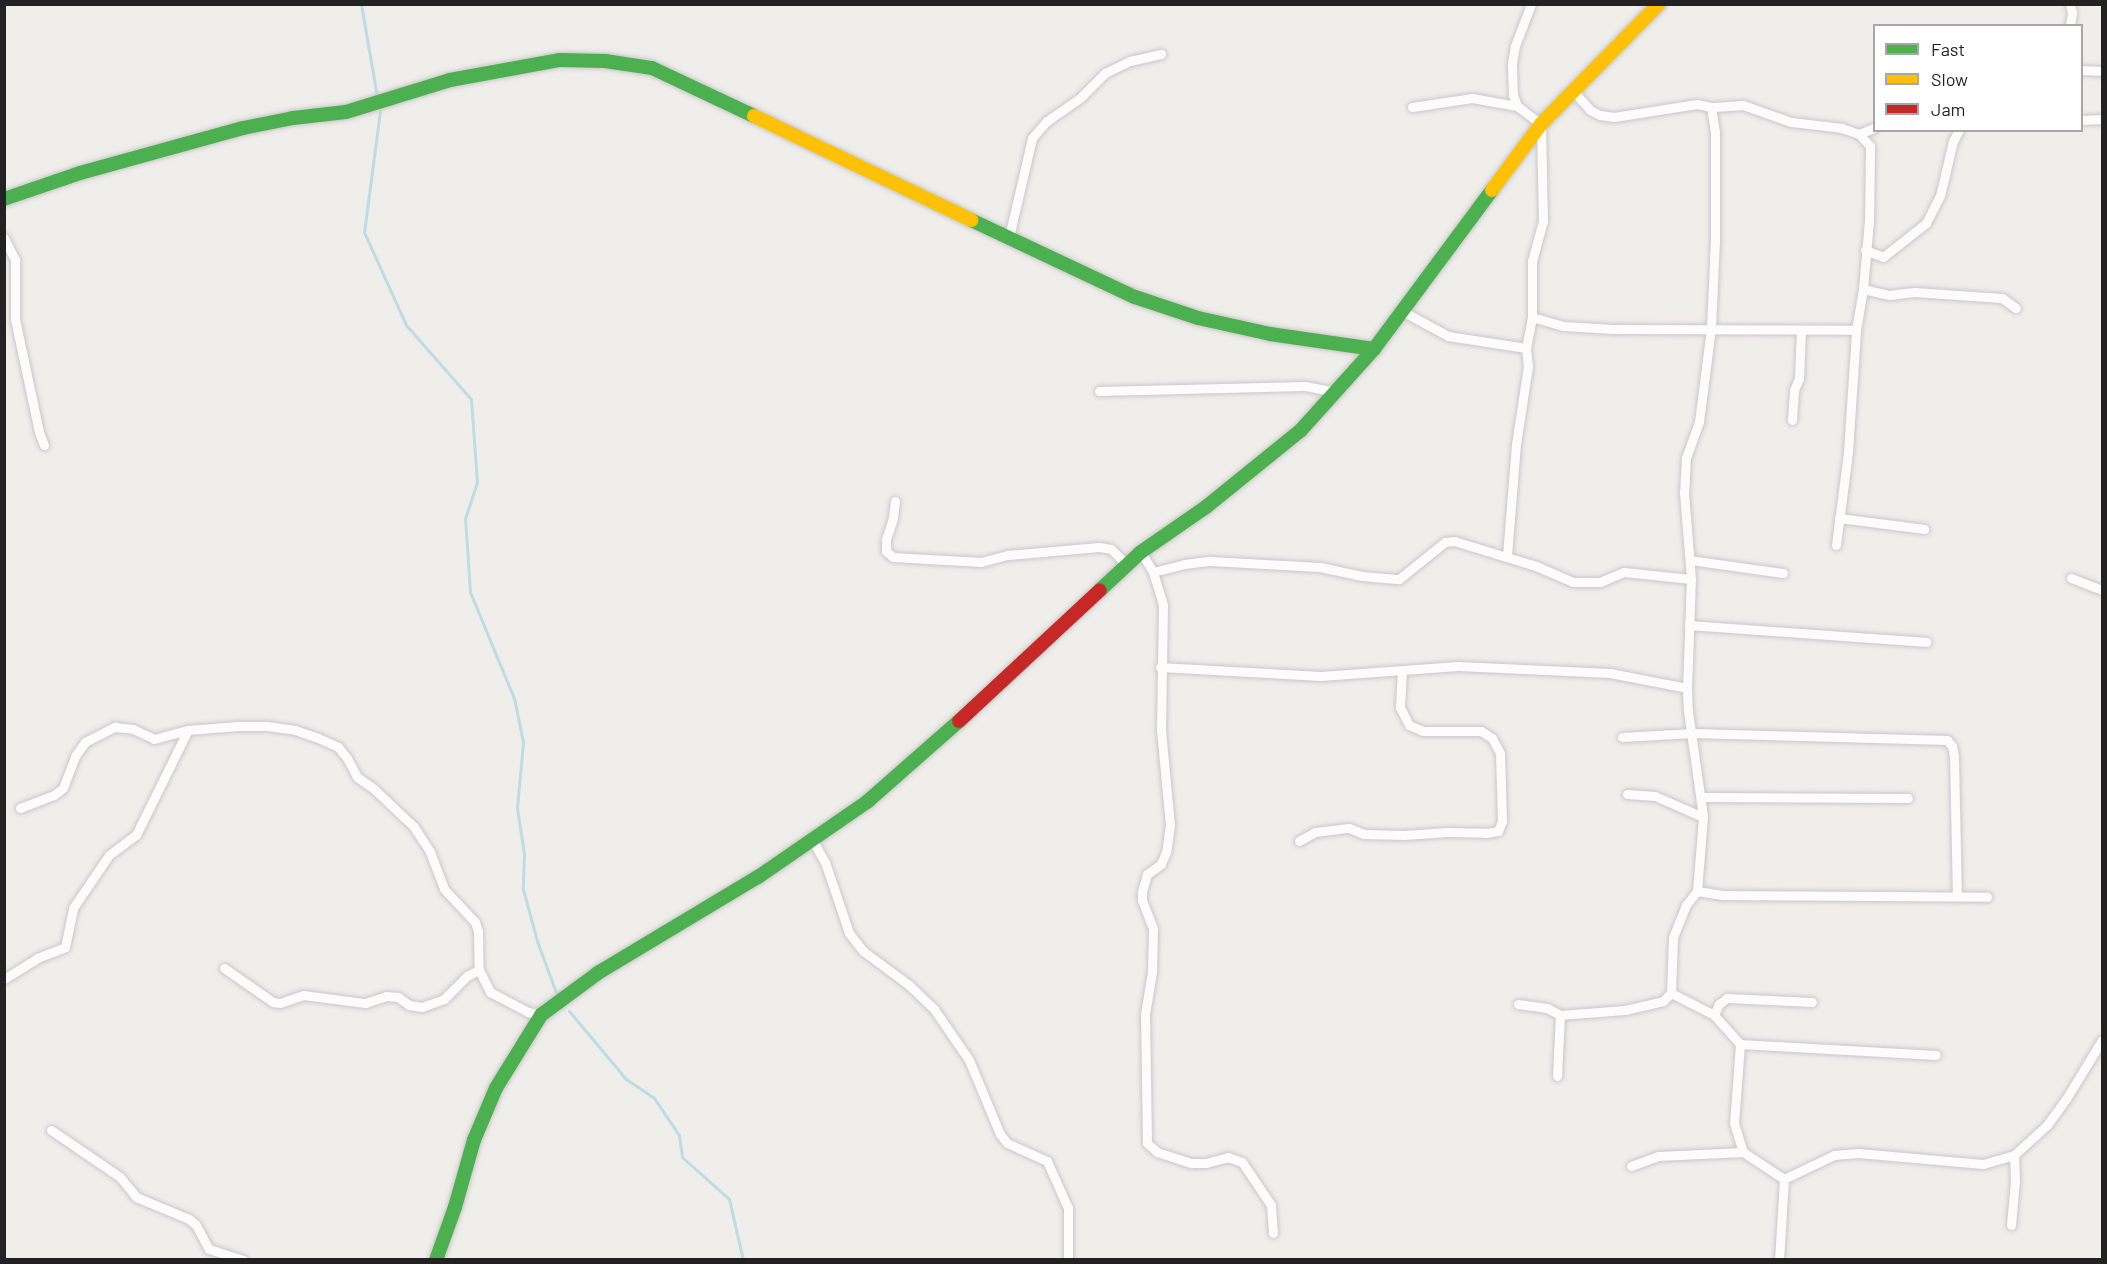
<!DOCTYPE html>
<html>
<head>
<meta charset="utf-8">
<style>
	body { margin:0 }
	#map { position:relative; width:2107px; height:1264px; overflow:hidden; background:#f0eeeb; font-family:Barlow,sans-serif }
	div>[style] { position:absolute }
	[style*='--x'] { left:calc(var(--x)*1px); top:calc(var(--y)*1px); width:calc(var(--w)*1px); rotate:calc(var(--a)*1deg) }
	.stream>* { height:3px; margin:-1.5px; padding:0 1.5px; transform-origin:1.5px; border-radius:1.5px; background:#bfdbe3 }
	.roads { filter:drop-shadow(0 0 2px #c9c8c7) drop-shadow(0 0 2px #c9c8c7) }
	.street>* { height:9px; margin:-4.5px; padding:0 4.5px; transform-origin:4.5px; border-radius:4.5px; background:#fdfcfc }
	.fast>* { height:14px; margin:-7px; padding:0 7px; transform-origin:7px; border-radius:7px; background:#4caf50 }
	.slow>* { height:14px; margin:-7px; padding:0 7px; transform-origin:7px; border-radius:7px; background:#ffc107 }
	.jam>* { height:14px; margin:-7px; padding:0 7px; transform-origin:7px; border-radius:7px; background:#c62828 }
	span { translate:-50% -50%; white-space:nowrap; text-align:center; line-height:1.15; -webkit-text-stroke:5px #fff; paint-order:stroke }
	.frame { position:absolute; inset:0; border:6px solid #222; pointer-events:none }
	.legend { position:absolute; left:1873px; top:24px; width:210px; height:108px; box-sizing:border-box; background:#fff; border:2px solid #a7a7a7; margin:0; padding:8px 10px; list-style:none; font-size:18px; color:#222 }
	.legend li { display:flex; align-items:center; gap:12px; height:30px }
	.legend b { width:30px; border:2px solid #a7a7a7 }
</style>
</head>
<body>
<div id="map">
	<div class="stream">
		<i style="--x:361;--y:4;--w:94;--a:80.2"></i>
		<i style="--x:380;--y:111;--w:122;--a:97.5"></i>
		<i style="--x:364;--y:232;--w:102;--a:65.7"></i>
		<i style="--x:406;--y:325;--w:98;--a:48.7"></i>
		<i style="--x:471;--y:399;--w:83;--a:85.9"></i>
		<i style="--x:477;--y:482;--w:38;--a:108"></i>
		<i style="--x:465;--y:518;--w:74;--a:86.1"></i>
		<i style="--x:470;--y:592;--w:115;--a:67.5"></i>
		<i style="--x:514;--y:698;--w:45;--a:78.4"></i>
		<i style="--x:523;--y:742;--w:66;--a:95.2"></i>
		<i style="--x:517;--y:808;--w:47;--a:81.3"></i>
		<i style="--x:524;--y:854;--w:35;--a:92"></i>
		<i style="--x:523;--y:889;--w:54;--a:74.9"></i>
		<i style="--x:537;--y:941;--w:61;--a:69.8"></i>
		<i style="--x:569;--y:1011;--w:89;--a:50"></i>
		<i style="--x:626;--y:1079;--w:34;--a:34"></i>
		<i style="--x:654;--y:1098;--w:45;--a:56"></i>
		<i style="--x:679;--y:1135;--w:22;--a:82"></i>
		<i style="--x:682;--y:1157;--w:63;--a:41.8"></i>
		<i style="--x:729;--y:1199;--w:63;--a:77.1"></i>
	</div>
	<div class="roads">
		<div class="street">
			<i style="--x:2070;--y:4;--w:9;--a:77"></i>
			<i style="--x:2072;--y:13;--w:13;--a:99"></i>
			<i style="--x:2082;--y:70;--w:20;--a:3"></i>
			<i style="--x:1574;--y:92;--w:24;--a:48"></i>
			<i style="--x:1590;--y:110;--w:11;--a:27"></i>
			<i style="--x:1600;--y:115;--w:14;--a:8"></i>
			<i style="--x:1614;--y:117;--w:84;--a:-8.9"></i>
			<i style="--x:1697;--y:104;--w:14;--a:12"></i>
			<i style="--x:1711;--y:107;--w:26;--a:81"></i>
			<i style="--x:1715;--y:133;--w:107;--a:90"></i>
			<i style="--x:1715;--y:240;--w:88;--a:92.6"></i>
			<i style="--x:1711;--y:328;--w:95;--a:97.3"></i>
			<i style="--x:1699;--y:422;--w:37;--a:110"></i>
			<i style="--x:1686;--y:457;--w:35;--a:93"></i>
			<i style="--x:1684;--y:492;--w:87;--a:85.4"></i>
			<i style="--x:1691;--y:579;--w:109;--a:92.1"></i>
			<i style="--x:1412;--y:107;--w:61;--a:-8.5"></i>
			<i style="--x:1472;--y:98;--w:46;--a:10.1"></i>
			<i style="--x:2082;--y:120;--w:20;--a:-3"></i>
			<i style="--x:1859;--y:134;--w:16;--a:-22"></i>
			<i style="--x:1009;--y:237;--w:102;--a:-76.9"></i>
			<i style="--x:1032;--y:138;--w:23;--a:-49"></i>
			<i style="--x:1047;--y:121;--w:40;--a:-34.9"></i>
			<i style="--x:1080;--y:98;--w:35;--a:-45"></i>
			<i style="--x:1105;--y:73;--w:28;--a:-26"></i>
			<i style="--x:1130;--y:61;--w:32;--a:-13"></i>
			<i style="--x:4;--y:238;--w:25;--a:63"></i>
			<i style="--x:15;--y:260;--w:59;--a:90"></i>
			<i style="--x:15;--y:319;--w:116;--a:78"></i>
			<i style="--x:39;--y:432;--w:14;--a:69"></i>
			<i style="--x:1865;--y:250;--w:19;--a:21"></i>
			<i style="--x:1883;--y:257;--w:55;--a:-38.3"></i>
			<i style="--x:1926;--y:223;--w:30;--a:-63"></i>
			<i style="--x:1940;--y:196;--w:57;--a:-76.7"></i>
			<i style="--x:1953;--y:141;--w:13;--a:-61"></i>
			<i style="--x:1863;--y:289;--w:27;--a:13"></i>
			<i style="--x:1889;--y:295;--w:25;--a:-7"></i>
			<i style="--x:1914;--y:292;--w:88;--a:3.9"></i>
			<i style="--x:2002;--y:298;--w:17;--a:36"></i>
			<i style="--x:1402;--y:311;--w:52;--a:28.5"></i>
			<i style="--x:1448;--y:336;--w:79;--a:8.7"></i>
			<i style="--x:1526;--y:348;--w:18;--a:84"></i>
			<i style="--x:1528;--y:366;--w:79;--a:98.7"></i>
			<i style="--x:1516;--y:444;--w:113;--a:94.6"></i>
			<i style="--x:1532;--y:317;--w:32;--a:16"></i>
			<i style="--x:1563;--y:326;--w:51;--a:3.4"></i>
			<i style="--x:1614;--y:329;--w:242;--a:0.2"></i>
			<i style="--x:1856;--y:330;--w:42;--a:-80.3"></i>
			<i style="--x:1863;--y:289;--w:68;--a:-85"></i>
			<i style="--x:1869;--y:221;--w:75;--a:-89.2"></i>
			<i style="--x:1870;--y:146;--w:16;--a:-133"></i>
			<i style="--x:1859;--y:134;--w:18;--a:-161"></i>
			<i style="--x:1842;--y:128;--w:51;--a:-173.3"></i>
			<i style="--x:1791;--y:122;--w:51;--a:-160.5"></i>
			<i style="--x:1743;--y:105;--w:32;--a:176"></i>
			<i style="--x:1526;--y:348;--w:32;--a:-79"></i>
			<i style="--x:1532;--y:317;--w:56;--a:-90"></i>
			<i style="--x:1532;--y:261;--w:41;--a:-74.6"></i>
			<i style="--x:1543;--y:221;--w:97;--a:-91.2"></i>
			<i style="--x:1541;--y:124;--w:30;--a:-143"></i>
			<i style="--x:1517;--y:106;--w:12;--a:-110"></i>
			<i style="--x:1513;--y:95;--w:32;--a:-92"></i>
			<i style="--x:1512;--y:63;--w:17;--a:-80"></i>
			<i style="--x:1515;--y:46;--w:45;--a:-69.1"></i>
			<i style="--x:1099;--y:391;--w:206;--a:-1.4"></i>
			<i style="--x:1305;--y:386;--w:31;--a:11"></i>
			<i style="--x:1792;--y:420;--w:30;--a:-86"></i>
			<i style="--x:1794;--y:390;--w:12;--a:-66"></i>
			<i style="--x:1799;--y:379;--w:49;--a:-87.7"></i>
			<i style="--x:895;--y:501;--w:17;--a:97"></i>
			<i style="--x:893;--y:518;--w:23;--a:108"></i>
			<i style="--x:886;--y:540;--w:11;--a:90"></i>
			<i style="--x:886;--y:551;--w:9;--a:41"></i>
			<i style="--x:893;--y:557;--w:88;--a:3.3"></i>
			<i style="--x:981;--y:562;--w:28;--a:-15"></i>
			<i style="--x:1008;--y:555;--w:91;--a:-5"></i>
			<i style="--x:1099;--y:547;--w:12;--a:9"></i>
			<i style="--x:1111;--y:549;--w:23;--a:45"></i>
			<i style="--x:1839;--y:518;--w:86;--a:7.4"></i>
			<i style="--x:1836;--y:545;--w:94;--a:-82.6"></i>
			<i style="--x:1848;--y:452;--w:122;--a:-86.2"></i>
			<i style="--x:1141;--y:552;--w:23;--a:59"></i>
			<i style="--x:1153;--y:572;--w:34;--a:73"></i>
			<i style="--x:1163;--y:605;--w:125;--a:90.9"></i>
			<i style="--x:1161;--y:730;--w:95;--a:84.6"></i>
			<i style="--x:1170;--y:825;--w:27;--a:98"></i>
			<i style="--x:1166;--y:852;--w:13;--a:113"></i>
			<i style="--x:1161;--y:864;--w:17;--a:144"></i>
			<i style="--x:1147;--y:874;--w:19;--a:106"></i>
			<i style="--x:1142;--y:892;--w:8;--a:90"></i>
			<i style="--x:1142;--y:900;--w:31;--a:69"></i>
			<i style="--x:1153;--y:929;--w:43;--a:91.3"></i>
			<i style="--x:1152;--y:972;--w:43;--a:99.5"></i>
			<i style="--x:1145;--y:1014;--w:129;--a:89.1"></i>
			<i style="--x:1147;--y:1143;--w:13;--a:42"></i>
			<i style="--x:1157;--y:1152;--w:36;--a:18"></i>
			<i style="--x:1191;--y:1163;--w:15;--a:0"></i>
			<i style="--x:1206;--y:1163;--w:23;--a:-15"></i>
			<i style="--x:1228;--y:1157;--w:15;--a:20"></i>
			<i style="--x:1242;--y:1162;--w:52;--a:56"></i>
			<i style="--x:1271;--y:1205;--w:28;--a:86"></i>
			<i style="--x:1690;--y:560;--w:94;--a:8"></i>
			<i style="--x:1153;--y:572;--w:32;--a:-14"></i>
			<i style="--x:1184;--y:564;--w:26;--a:-7"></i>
			<i style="--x:1210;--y:561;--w:110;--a:3.1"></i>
			<i style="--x:1320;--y:567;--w:43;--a:12.1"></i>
			<i style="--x:1362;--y:576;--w:37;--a:5"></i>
			<i style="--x:1399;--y:579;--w:59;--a:-38.8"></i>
			<i style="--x:1445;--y:542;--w:9;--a:-6"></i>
			<i style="--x:1454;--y:541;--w:86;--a:17"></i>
			<i style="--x:1536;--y:566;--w:40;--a:23.4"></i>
			<i style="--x:1573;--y:582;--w:27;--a:0"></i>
			<i style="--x:1600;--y:582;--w:26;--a:-23"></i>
			<i style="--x:1624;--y:572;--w:67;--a:6"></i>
			<i style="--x:2071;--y:578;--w:33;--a:21"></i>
			<i style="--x:1689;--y:625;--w:238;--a:4.1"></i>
			<i style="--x:1160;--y:667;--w:161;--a:3.2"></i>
			<i style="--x:1321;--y:676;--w:137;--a:-4.2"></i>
			<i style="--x:1458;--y:666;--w:152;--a:2.6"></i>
			<i style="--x:1610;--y:673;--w:78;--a:11"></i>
			<i style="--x:1687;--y:688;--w:23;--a:88"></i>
			<i style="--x:1688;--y:711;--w:107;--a:81.9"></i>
			<i style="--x:1703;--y:817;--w:74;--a:94.6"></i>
			<i style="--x:1697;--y:891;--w:18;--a:128"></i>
			<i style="--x:1686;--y:905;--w:35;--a:112"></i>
			<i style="--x:1673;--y:938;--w:55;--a:92.1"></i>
			<i style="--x:1622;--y:737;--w:70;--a:-3.3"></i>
			<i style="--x:1692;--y:733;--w:255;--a:1.6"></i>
			<i style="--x:1947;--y:740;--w:8;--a:50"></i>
			<i style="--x:1952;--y:746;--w:10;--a:79"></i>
			<i style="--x:1954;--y:756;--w:140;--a:88.8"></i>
			<i style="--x:1627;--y:794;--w:28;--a:4"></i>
			<i style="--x:1655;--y:796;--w:52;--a:23.6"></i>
			<i style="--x:1702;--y:797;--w:206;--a:0.3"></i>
			<i style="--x:20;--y:808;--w:36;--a:-21"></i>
			<i style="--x:54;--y:795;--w:11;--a:-38"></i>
			<i style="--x:63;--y:788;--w:34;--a:-69"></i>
			<i style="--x:75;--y:756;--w:17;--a:-54"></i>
			<i style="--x:85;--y:742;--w:34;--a:-27"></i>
			<i style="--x:115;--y:727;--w:18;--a:6"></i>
			<i style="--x:133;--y:729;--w:23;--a:25"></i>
			<i style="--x:154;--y:739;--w:35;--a:-15"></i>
			<i style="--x:188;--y:730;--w:50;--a:-4.6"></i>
			<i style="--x:238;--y:726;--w:29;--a:0"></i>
			<i style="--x:267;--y:726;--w:28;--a:8"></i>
			<i style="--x:295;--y:730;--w:24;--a:19"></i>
			<i style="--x:318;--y:738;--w:22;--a:24"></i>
			<i style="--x:338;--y:747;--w:14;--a:51"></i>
			<i style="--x:347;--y:758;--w:21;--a:62"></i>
			<i style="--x:357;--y:777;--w:21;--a:35"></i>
			<i style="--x:374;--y:789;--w:55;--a:43.5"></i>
			<i style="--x:414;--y:827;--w:30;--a:57"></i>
			<i style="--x:430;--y:852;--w:40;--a:69"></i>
			<i style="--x:444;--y:889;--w:45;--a:46.8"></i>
			<i style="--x:475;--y:922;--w:9;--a:72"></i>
			<i style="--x:478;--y:931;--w:39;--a:89"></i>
			<i style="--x:479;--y:970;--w:25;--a:63"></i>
			<i style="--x:490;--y:992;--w:43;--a:27.8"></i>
			<i style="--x:528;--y:1012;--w:13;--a:13"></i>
			<i style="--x:812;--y:839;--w:26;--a:61"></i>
			<i style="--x:825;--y:862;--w:75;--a:71.3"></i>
			<i style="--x:849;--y:933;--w:23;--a:52"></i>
			<i style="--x:863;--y:951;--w:57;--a:36.5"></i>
			<i style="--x:909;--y:985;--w:35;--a:44"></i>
			<i style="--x:934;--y:1009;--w:62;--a:55.5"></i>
			<i style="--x:969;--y:1060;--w:80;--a:67.3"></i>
			<i style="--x:1000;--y:1134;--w:11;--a:52"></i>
			<i style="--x:1007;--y:1143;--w:44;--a:24.2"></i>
			<i style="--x:1047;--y:1161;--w:51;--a:65.9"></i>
			<i style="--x:1068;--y:1208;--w:52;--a:90"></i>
			<i style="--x:1299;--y:841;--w:18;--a:-29"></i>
			<i style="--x:1315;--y:832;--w:34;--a:-7"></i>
			<i style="--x:1349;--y:828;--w:16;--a:22"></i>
			<i style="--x:1364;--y:834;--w:40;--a:1.4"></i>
			<i style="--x:1404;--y:835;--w:43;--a:-4"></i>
			<i style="--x:1447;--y:832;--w:39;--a:1"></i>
			<i style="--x:1486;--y:833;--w:12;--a:-9"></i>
			<i style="--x:1498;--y:831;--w:11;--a:-68"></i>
			<i style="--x:1502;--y:821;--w:68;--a:-91.7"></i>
			<i style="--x:1500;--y:753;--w:17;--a:-118"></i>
			<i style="--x:1492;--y:738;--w:13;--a:-148"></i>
			<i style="--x:1481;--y:731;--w:58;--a:180"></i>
			<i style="--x:1423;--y:731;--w:15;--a:-157"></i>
			<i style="--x:1409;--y:725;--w:20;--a:-117"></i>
			<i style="--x:1400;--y:707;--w:36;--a:-87"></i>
			<i style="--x:1697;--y:891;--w:26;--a:9"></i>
			<i style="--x:1723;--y:895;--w:264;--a:0.4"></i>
			<i style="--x:224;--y:968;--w:60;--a:34.8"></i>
			<i style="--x:273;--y:1002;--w:7;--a:8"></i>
			<i style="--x:280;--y:1003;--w:24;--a:-19"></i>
			<i style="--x:303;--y:995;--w:63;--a:7.4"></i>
			<i style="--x:365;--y:1003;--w:22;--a:-18"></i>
			<i style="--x:386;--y:996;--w:12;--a:5"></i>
			<i style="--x:398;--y:997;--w:14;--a:36"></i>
			<i style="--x:409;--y:1005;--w:13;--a:9"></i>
			<i style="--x:422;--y:1007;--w:23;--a:-20"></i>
			<i style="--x:444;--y:999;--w:33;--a:-45"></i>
			<i style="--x:467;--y:976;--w:13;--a:-27"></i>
			<i style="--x:4;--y:979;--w:39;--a:-32"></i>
			<i style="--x:37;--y:958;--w:30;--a:-21"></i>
			<i style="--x:65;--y:947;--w:40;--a:-78"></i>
			<i style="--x:73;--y:908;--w:64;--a:-55.8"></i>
			<i style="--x:109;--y:855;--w:34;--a:-37"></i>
			<i style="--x:136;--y:835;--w:117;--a:-63.7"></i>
			<i style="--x:1671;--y:993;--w:48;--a:27.1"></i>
			<i style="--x:1714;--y:1015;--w:39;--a:48"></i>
			<i style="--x:1740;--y:1044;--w:196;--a:3.2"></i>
			<i style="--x:1518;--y:1004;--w:29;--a:8"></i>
			<i style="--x:1547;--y:1008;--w:15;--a:28"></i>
			<i style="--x:1714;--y:1015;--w:12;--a:-66"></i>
			<i style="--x:1719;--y:1004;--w:10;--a:-37"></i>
			<i style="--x:1727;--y:998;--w:85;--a:2.7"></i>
			<i style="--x:1740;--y:1044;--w:79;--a:94.3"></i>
			<i style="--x:1734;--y:1123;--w:30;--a:73"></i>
			<i style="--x:1743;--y:1152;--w:49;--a:33.4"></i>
			<i style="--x:1784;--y:1179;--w:81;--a:93.5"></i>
			<i style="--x:1557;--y:1076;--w:61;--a:-87.2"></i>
			<i style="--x:1560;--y:1015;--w:65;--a:-4.4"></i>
			<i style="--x:1625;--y:1010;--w:39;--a:-13"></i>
			<i style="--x:1663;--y:1001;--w:11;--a:-45"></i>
			<i style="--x:51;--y:1130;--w:83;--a:34.3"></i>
			<i style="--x:120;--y:1177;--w:26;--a:51"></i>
			<i style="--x:136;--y:1197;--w:57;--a:22.5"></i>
			<i style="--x:189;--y:1219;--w:9;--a:41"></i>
			<i style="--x:196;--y:1225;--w:27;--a:62"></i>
			<i style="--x:209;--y:1249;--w:36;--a:18"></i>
			<i style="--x:1631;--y:1166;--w:29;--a:-20"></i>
			<i style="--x:1658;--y:1156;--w:85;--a:-2.7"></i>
			<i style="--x:1784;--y:1179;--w:55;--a:-25.6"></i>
			<i style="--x:1834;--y:1155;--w:24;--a:-5"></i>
			<i style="--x:1858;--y:1153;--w:125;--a:5"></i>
			<i style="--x:1983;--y:1164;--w:32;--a:-16"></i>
			<i style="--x:2014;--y:1155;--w:45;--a:-42.3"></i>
			<i style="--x:2047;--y:1125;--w:32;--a:-54"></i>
			<i style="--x:2066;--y:1099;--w:69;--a:-58.6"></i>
			<i style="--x:2011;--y:1225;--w:44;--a:-84.8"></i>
			<i style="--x:2015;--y:1181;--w:26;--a:-92"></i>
		</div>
		<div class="fast">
			<i style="--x:4;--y:199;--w:80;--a:-18.9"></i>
			<i style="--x:80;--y:173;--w:169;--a:-15.4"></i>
			<i style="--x:243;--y:128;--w:51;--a:-11.3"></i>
			<i style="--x:293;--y:118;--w:53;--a:-6.5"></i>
			<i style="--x:346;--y:112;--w:109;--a:-17.1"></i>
			<i style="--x:450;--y:80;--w:112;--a:-10.3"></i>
			<i style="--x:560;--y:60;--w:45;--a:1.3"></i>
			<i style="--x:605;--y:61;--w:48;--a:8.5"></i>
			<i style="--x:652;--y:68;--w:113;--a:25.2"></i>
			<i style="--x:971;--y:220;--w:181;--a:25.2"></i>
			<i style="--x:1135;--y:297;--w:66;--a:18.4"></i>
			<i style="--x:1198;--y:318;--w:74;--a:12.5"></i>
			<i style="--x:1270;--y:334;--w:105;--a:8.2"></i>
			<i style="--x:1100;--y:590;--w:56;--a:-42.8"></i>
			<i style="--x:1141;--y:552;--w:79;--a:-34.7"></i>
			<i style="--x:1206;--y:507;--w:122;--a:-39"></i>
			<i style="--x:1301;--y:430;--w:109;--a:-48"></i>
			<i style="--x:1374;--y:349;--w:198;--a:-53.4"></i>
			<i style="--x:436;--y:1260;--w:56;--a:-70.3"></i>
			<i style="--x:455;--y:1207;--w:70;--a:-74.2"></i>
			<i style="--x:474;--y:1140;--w:56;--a:-67.1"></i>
			<i style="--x:496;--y:1088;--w:86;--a:-58.3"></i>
			<i style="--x:541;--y:1015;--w:71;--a:-36.4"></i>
			<i style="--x:598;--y:973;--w:187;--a:-31"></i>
			<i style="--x:758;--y:877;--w:134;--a:-34.6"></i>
			<i style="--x:868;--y:801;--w:121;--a:-41.3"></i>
		</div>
		<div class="slow">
			<i style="--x:754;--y:116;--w:241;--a:25.6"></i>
			<i style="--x:1492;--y:190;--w:82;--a:-53.4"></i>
			<i style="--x:1541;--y:124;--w:168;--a:-45.5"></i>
		</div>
		<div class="jam">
			<i style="--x:959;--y:721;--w:192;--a:-42.9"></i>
		</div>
	</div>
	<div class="frame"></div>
	<ul class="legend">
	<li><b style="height:8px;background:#4caf50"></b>Fast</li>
	<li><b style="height:8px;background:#ffc107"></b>Slow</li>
	<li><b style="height:8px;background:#c62828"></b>Jam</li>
	</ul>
</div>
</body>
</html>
